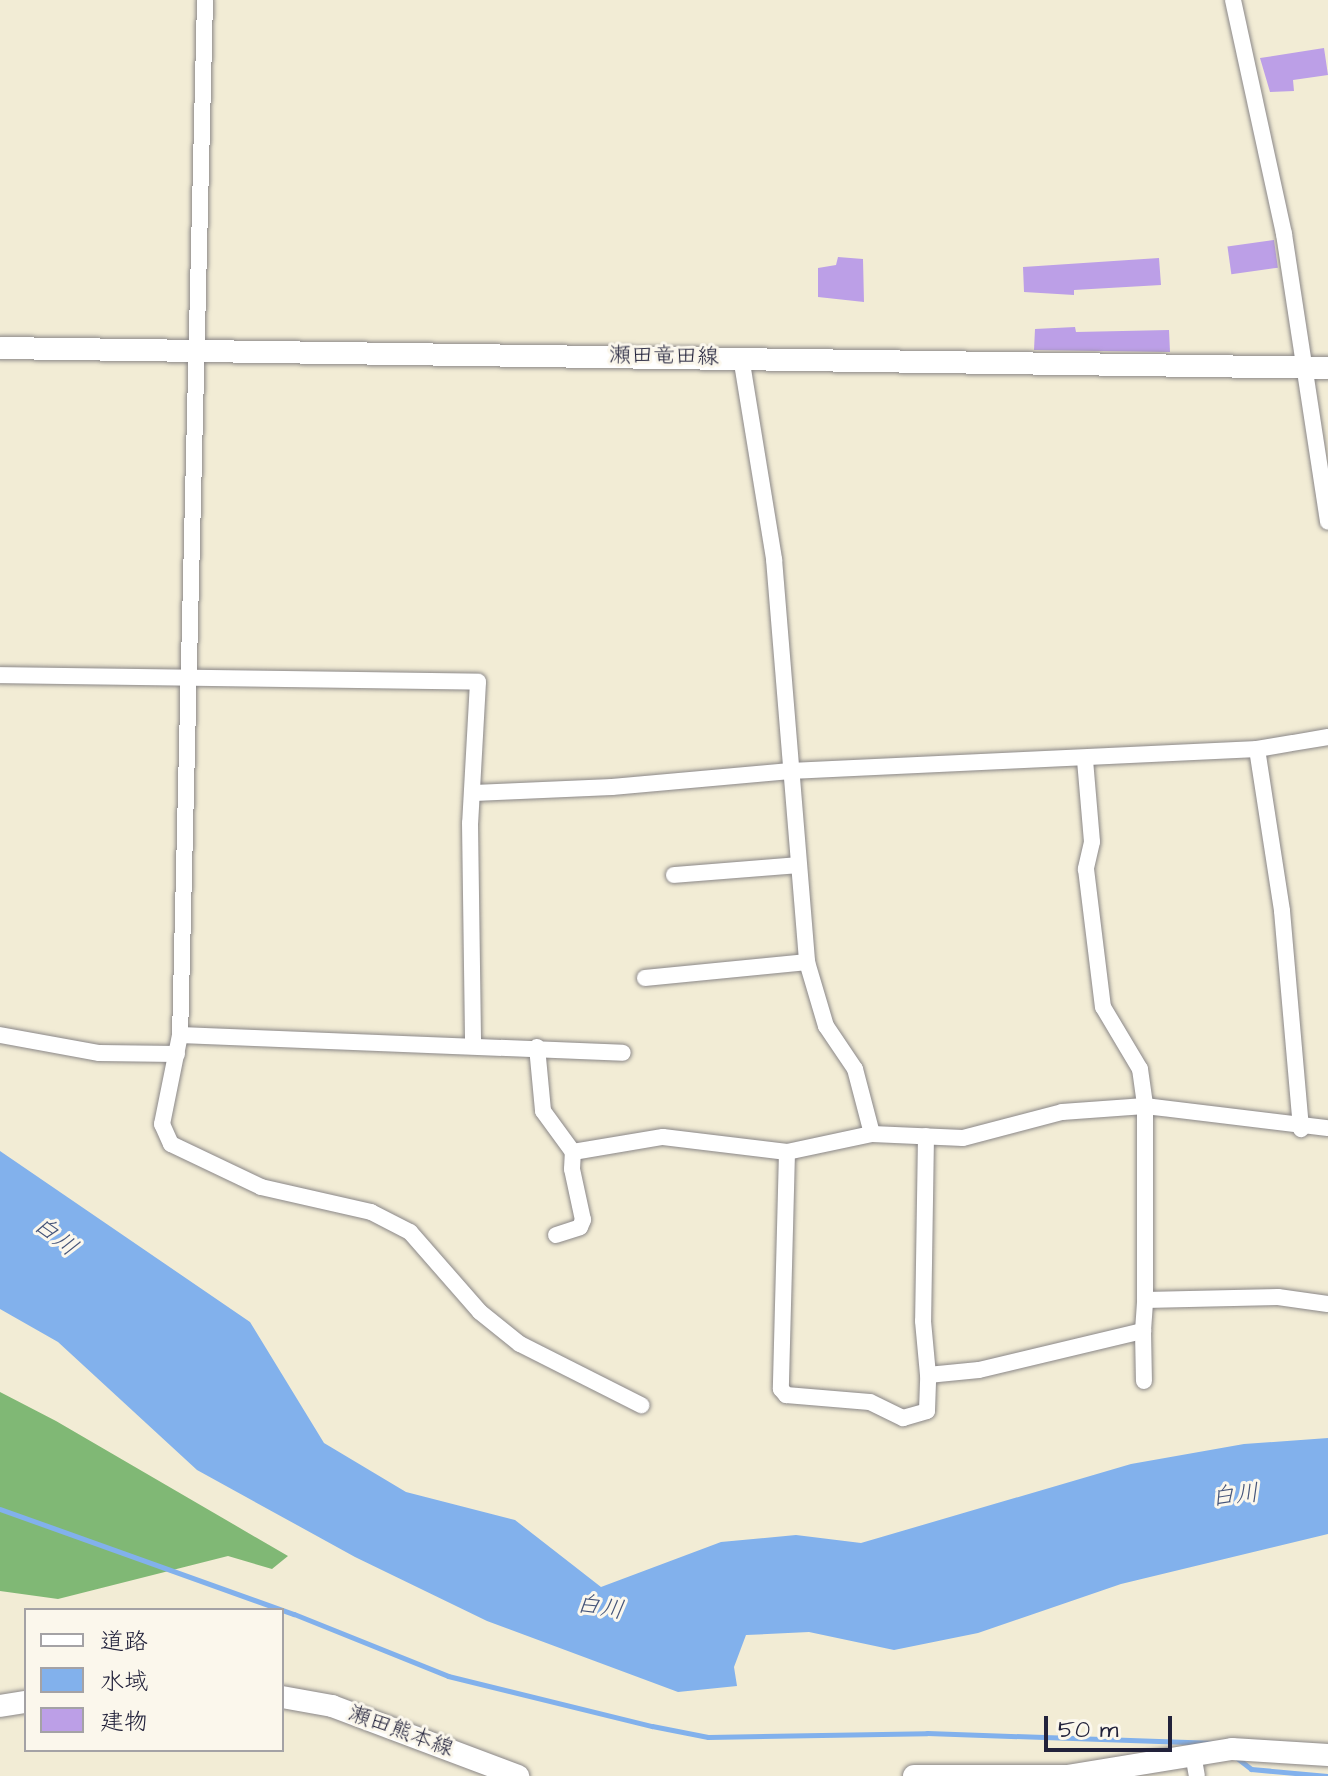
<!DOCTYPE html>
<html>
<head>
<meta charset="utf-8">
<style>
	body { margin:0 }
	#map { position:relative; width:1328px; height:1776px; overflow:hidden; background:#f2ecd5; font-family:"Architects Daughter","Klee One",sans-serif }
	div>[style] { position:absolute }
	[style*='--x'] { left:calc(var(--x)*1px); top:calc(var(--y)*1px); width:calc(var(--w)*1px); rotate:calc(var(--a)*1deg) }
	.forest>* { inset:0; background:#80b875 }
	.water>* { inset:0; background:#82b1ec }
	.stream>* { height:5px; margin:-2.5px; padding:0 2.5px; transform-origin:2.5px; border-radius:2.5px; background:#82b1ec }
	.building>* { inset:0; background:#bc9fe7; transform-origin:0 0 }
	.roads { filter:drop-shadow(0 0 2px #8a8788) drop-shadow(0 0 2px #8a8788) }
	.street>* { height:16px; margin:-8px; padding:0 8px; transform-origin:8px; border-radius:8px; background:#fff }
	.secondary>* { height:22px; margin:-11px; padding:0 11px; transform-origin:11px; border-radius:11px; background:#fff }
	span { translate:-50% -50%; white-space:nowrap; text-align:center; line-height:1.15; -webkit-text-stroke:6px #fbf7ec; paint-order:stroke }
	.street-label { font-size:22px; color:#22223b }
	.water-label { font-size:24px; color:#445479; font-style:italic }
	.legend { position:absolute; left:24px; top:1608px; width:260px; height:144px; box-sizing:border-box; background:#fbf7ec; border:2px solid #a4a2a5; margin:0; padding:10px 14px; list-style:none; font-size:24px; color:#22223b }
	.legend li { display:flex; align-items:center; gap:16px; height:40px }
	.legend b { width:40px; border:2px solid #a4a2a5 }
	.scale { position:absolute; left:1044px; top:1716px; width:128px; height:36px; box-sizing:border-box; border:4px solid #22223b; border-top:0; padding-left:10px; font-size:24px; line-height:28px; white-space:nowrap; color:#22223b; -webkit-text-stroke:6px #fbf7ec; paint-order:stroke }
</style>
</head>
<body>
<div id="map">
	<div class="forest">
		<i style="clip-path:polygon(0 1392px,56px 1421px,288px 1556px,272px 1569px,228px 1556px,58px 1599px,0 1591px)"></i>
	</div>
	<div class="water">
		<i style="clip-path:polygon(0 1151px,250px 1322px,324px 1443px,406px 1492px,515px 1520px,601px 1587px,721px 1542px,796px 1535px,861px 1543px,1131px 1464px,1244px 1444px,1328px 1438px,1328px 1534px,1121px 1584px,978px 1633px,894px 1650px,809px 1632px,746px 1635px,734px 1667px,737px 1686px,678px 1692px,487px 1621px,355px 1557px,197px 1470px,58px 1342px,0 1309px)"></i>
	</div>
	<div class="stream">
		<i style="--x:0;--y:1509;--w:312;--a:19.7"></i>
		<i style="--x:294;--y:1614;--w:166;--a:21.9"></i>
		<i style="--x:448;--y:1676;--w:210;--a:13.8"></i>
		<i style="--x:652;--y:1726;--w:57;--a:11.1"></i>
		<i style="--x:708;--y:1737;--w:219;--a:-1"></i>
		<i style="--x:927;--y:1733;--w:289;--a:2"></i>
		<i style="--x:1237;--y:1758;--w:18;--a:38"></i>
		<i style="--x:1251;--y:1769;--w:77;--a:5.2"></i>
	</div>
	<div class="building">
		<i style="clip-path:polygon(1324px 48px,1328px 75px,1293px 80px,1294px 91px,1270px 92px,1260px 58px)"></i>
		<i style="left:1274px;top:240px;width:28px;height:47px;rotate:82deg"></i>
		<i style="clip-path:polygon(838px 257px,863px 259px,864px 302px,818px 297px,818px 268px,836px 265px)"></i>
		<i style="clip-path:polygon(1159px 258px,1161px 285px,1074px 290px,1074px 295px,1024px 292px,1023px 267px)"></i>
		<i style="clip-path:polygon(1075px 327px,1076px 332px,1169px 330px,1170px 352px,1034px 350px,1035px 329px)"></i>
	</div>
	<div class="roads">
		<div class="street">
			<i style="--x:205;--y:0;--w:1035;--a:91.38"></i>
			<i style="--x:180;--y:1035;--w:443;--a:2.3"></i>
			<i style="--x:1233;--y:0;--w:239;--a:77.7"></i>
			<i style="--x:1284;--y:234;--w:291;--a:81.3"></i>
			<i style="--x:741;--y:357;--w:205;--a:80.7"></i>
			<i style="--x:774;--y:559;--w:404;--a:85.3"></i>
			<i style="--x:807;--y:962;--w:67;--a:73.5"></i>
			<i style="--x:826;--y:1026;--w:52;--a:56"></i>
			<i style="--x:855;--y:1069;--w:67;--a:75.3"></i>
			<i style="--x:0;--y:675;--w:478;--a:0.8"></i>
			<i style="--x:478;--y:682;--w:141;--a:93.2"></i>
			<i style="--x:470;--y:823;--w:220;--a:89.2"></i>
			<i style="--x:1257;--y:749;--w:164;--a:81.2"></i>
			<i style="--x:1282;--y:911;--w:219;--a:85"></i>
			<i style="--x:1085;--y:760;--w:82;--a:85.1"></i>
			<i style="--x:1092;--y:842;--w:28;--a:103"></i>
			<i style="--x:1086;--y:869;--w:139;--a:83"></i>
			<i style="--x:1103;--y:1007;--w:72;--a:59.2"></i>
			<i style="--x:1140;--y:1069;--w:37;--a:82"></i>
			<i style="--x:1145;--y:1106;--w:194;--a:90"></i>
			<i style="--x:474;--y:793;--w:138;--a:-2.5"></i>
			<i style="--x:612;--y:787;--w:179;--a:-5.1"></i>
			<i style="--x:790;--y:771;--w:468;--a:-2.7"></i>
			<i style="--x:1257;--y:749;--w:72;--a:-9.6"></i>
			<i style="--x:674;--y:875;--w:124;--a:-4.6"></i>
			<i style="--x:645;--y:978;--w:163;--a:-5.6"></i>
			<i style="--x:0;--y:1035;--w:101;--a:10.3"></i>
			<i style="--x:99;--y:1053;--w:78;--a:0.7"></i>
			<i style="--x:180;--y:1035;--w:91;--a:101.4"></i>
			<i style="--x:162;--y:1124;--w:22;--a:66"></i>
			<i style="--x:171;--y:1144;--w:100;--a:25.5"></i>
			<i style="--x:261;--y:1187;--w:113;--a:12.8"></i>
			<i style="--x:371;--y:1212;--w:44;--a:27.1"></i>
			<i style="--x:410;--y:1232;--w:106;--a:48.8"></i>
			<i style="--x:480;--y:1312;--w:51;--a:38.7"></i>
			<i style="--x:520;--y:1344;--w:136;--a:26.8"></i>
			<i style="--x:537;--y:1047;--w:64;--a:84.6"></i>
			<i style="--x:543;--y:1111;--w:51;--a:53.8"></i>
			<i style="--x:573;--y:1152;--w:91;--a:-9.5"></i>
			<i style="--x:663;--y:1137;--w:125;--a:6.9"></i>
			<i style="--x:787;--y:1152;--w:87;--a:-12"></i>
			<i style="--x:872;--y:1134;--w:91;--a:2.5"></i>
			<i style="--x:963;--y:1138;--w:102;--a:-14.7"></i>
			<i style="--x:1062;--y:1112;--w:83;--a:-4.1"></i>
			<i style="--x:1145;--y:1106;--w:184;--a:6.9"></i>
			<i style="--x:926;--y:1136;--w:185;--a:90.9"></i>
			<i style="--x:923;--y:1321;--w:54;--a:84.7"></i>
			<i style="--x:928;--y:1375;--w:51;--a:-5.6"></i>
			<i style="--x:979;--y:1370;--w:169;--a:-13.4"></i>
			<i style="--x:1143;--y:1331;--w:31;--a:-86"></i>
			<i style="--x:1145;--y:1300;--w:133;--a:-1.3"></i>
			<i style="--x:1278;--y:1297;--w:50;--a:8"></i>
			<i style="--x:787;--y:1152;--w:237;--a:91.5"></i>
			<i style="--x:781;--y:1389;--w:8;--a:50"></i>
			<i style="--x:786;--y:1395;--w:84;--a:4.8"></i>
			<i style="--x:870;--y:1402;--w:37;--a:26"></i>
			<i style="--x:903;--y:1418;--w:25;--a:-16"></i>
			<i style="--x:927;--y:1411;--w:36;--a:-88"></i>
			<i style="--x:556;--y:1235;--w:25;--a:-18"></i>
			<i style="--x:580;--y:1227;--w:8;--a:-67"></i>
			<i style="--x:583;--y:1220;--w:52;--a:-102.2"></i>
			<i style="--x:572;--y:1169;--w:17;--a:-87"></i>
			<i style="--x:1143;--y:1331;--w:50;--a:88.9"></i>
			<i style="--x:1193;--y:1754;--w:22;--a:80"></i>
		</div>
		<div class="secondary">
			<i style="--x:0;--y:348;--w:1328;--a:0.86"></i>
			<i style="--x:282;--y:1697;--w:51;--a:10.2"></i>
			<i style="--x:332;--y:1706;--w:199;--a:20.6"></i>
			<i style="--x:0;--y:1706;--w:26;--a:-9"></i>
			<i style="--x:914;--y:1776;--w:153;--a:0"></i>
			<i style="--x:1067;--y:1776;--w:167;--a:-9.3"></i>
			<i style="--x:1232;--y:1749;--w:96;--a:3.6"></i>
		</div>
	</div>
	<div class="street-label">
		<span style="left:664px;top:356px;rotate:1deg">瀬田竜田線</span>
		<span style="left:401px;top:1731px;rotate:20deg">瀬田熊本線</span>
	</div>
	<div class="water-label">
		<span style="left:55px;top:1237px;rotate:38deg">白川</span>
		<span style="left:1235px;top:1496px;rotate:-6deg">白川</span>
		<span style="left:600px;top:1608px;rotate:9deg">白川</span>
	</div>
	<ul class="legend">
	<li><b style="height:10px;background:#fff"></b>道路</li>
	<li><b style="height:22px;background:#82b1ec"></b>水域</li>
	<li><b style="height:22px;background:#bc9fe7"></b>建物</li>
	</ul>
	<div class="scale">50 m</div>
</div>
</body>
</html>
